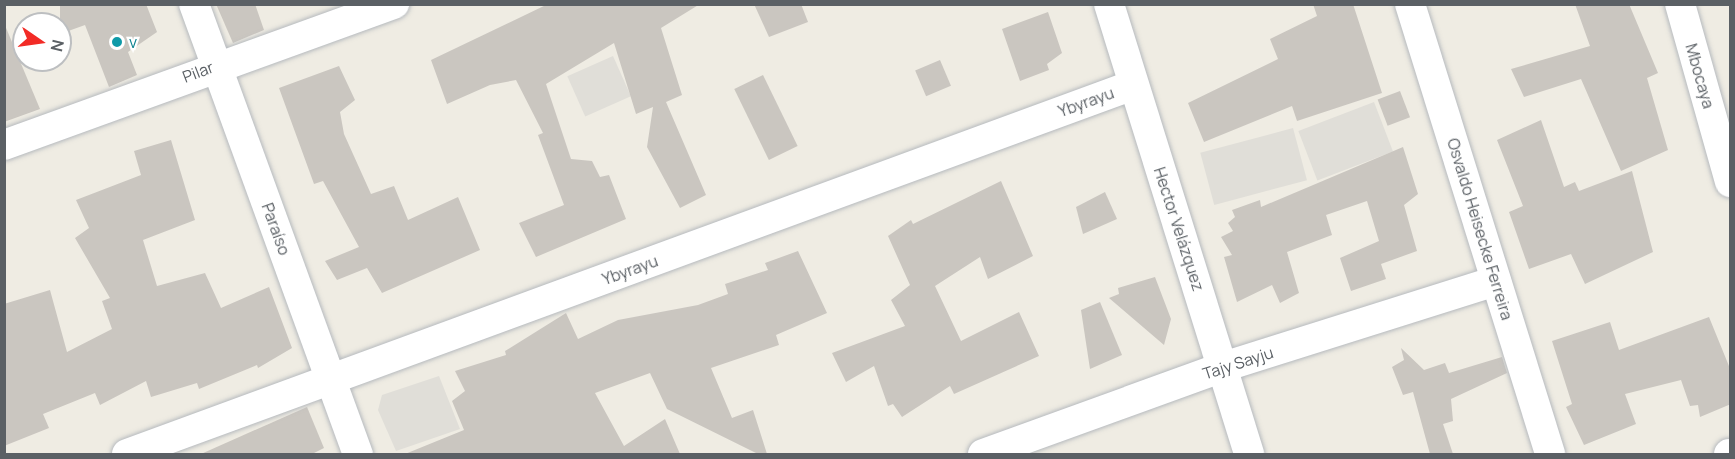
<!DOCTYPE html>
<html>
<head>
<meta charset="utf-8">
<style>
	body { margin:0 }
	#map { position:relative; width:1735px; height:459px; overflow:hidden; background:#efece3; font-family:Manrope,sans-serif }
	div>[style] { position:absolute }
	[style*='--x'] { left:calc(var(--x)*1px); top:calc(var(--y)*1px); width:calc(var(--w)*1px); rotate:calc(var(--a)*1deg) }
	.industrial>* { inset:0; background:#e0ded8; transform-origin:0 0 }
	.building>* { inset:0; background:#cac6c0; transform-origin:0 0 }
	.roads { filter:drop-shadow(0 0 2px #b6babe) drop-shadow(0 0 2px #b6babe) }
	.street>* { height:30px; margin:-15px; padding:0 15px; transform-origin:15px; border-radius:15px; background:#fff }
	.dots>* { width:16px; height:16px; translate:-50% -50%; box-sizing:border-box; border:3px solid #fff; border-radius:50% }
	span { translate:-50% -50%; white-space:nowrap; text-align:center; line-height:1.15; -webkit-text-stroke:4.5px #fff; paint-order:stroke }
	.culture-label { font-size:16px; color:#0d838f }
	.left { translate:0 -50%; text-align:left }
	.street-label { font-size:16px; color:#5b6065 }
	.frame { position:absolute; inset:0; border:6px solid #5b6065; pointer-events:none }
	.north { position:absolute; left:12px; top:12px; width:60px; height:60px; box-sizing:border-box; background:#fff; border:2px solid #bdbfc1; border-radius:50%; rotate:103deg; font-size:16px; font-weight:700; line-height:24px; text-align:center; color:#5b6065 }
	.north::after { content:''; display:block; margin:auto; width:21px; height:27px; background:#f22b26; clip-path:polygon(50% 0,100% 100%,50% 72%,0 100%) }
</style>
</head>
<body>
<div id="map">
	<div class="industrial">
		<i style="left:613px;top:56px;width:44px;height:50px;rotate:66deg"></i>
		<i style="left:1374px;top:102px;width:53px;height:81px;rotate:69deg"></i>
		<i style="left:1293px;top:128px;width:54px;height:96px;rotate:75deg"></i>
		<i style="clip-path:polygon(439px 376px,460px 429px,396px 451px,378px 410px,382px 395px)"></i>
	</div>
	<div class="building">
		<i style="clip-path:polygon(60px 4px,146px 4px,157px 32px,128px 52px,137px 75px,109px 87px,85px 25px,60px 34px)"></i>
		<i style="clip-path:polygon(216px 4px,255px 4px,264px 30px,233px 43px)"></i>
		<i style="clip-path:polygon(548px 4px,700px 4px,661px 28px,682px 95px,666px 102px,706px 195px,680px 208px,647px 147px,653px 107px,636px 114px,614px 43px,546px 84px,571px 159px,592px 161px,600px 177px,609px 175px,626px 219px,536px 257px,519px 223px,564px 205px,538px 135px,543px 133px,516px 80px,490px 85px,447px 104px,431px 60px)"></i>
		<i style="clip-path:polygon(754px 4px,801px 4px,808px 22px,769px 37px)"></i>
		<i style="clip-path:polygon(1313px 4px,1353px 4px,1382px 93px,1297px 121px,1292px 106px,1204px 142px,1188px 103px,1278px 59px,1270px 39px,1317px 16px)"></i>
		<i style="clip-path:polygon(1575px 4px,1629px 4px,1658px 73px,1647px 78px,1668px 150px,1621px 171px,1581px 79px,1524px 97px,1511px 69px,1590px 46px)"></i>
		<i style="clip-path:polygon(1048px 12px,1062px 53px,1047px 64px,1049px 70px,1020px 81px,1002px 29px)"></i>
		<i style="clip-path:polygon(4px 23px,40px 109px,4px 122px)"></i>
		<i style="left:940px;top:60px;width:28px;height:27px;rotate:67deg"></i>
		<i style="clip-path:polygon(339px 66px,355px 100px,340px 112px,344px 134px,371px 194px,394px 186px,408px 220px,458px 197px,480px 250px,382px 293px,367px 268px,337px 280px,325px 261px,359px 247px,323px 181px,314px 184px,279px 88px)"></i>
		<i style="left:763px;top:75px;width:79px;height:32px;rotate:64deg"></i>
		<i style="left:1400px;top:91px;width:28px;height:24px;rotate:69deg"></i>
		<i style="clip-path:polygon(1541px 120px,1564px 187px,1575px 182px,1579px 191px,1632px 171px,1653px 252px,1585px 284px,1571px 254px,1529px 269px,1509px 212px,1523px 206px,1497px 140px)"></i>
		<i style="clip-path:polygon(171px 140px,195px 220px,143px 240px,157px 286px,205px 273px,221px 308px,269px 287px,292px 348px,258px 368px,257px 365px,199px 389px,197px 383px,151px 397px,146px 381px,100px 405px,95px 393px,43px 414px,49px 428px,4px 446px,4px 304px,50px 290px,67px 352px,112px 329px,102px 301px,110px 298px,75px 238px,89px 228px,76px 200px,141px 175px,134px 151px)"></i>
		<i style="clip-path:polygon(1403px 147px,1418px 194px,1404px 205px,1417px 251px,1381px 264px,1386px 279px,1351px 291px,1340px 258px,1379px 241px,1367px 201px,1326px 215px,1332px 235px,1287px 252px,1299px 293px,1280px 303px,1272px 285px,1237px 302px,1224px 257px,1232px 255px,1221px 237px,1233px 231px,1228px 223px,1235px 217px,1232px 210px,1260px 200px,1261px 207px)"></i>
		<i style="clip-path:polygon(1001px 181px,1033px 256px,988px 279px,980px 257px,935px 286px,961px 341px,1019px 312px,1039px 356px,954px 394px,950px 386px,902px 417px,893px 404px,888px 406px,874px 366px,846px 382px,832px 353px,905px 326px,891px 300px,910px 285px,888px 236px,911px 220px,913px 224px)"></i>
		<i style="clip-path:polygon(1105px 192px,1117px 219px,1083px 234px,1076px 207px)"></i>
		<i style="clip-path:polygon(798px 251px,827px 313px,776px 335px,779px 345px,711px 368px,732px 418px,753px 410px,767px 454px,758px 454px,667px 409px,650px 373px,595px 393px,624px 446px,665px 419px,680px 454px,405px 454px,464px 430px,452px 401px,465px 391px,455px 371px,506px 355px,505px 351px,566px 313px,578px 339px,618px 320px,698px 305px,728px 294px,725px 284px,768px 270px,765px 263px)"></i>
		<i style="clip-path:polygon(1155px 277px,1171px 319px,1164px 345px,1109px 298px,1119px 294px,1118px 288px)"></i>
		<i style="clip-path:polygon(1100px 302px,1122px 355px,1090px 369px,1081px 310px)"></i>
		<i style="clip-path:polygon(1709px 317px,1731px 371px,1731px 404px,1700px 417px,1698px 405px,1690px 406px,1681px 380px,1625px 394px,1636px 424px,1584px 445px,1566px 407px,1572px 404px,1552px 341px,1610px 322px,1619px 350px)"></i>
		<i style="clip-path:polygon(1401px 348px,1424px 370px,1445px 363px,1449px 373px,1502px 357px,1507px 373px,1451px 399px,1453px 421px,1443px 424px,1453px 454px,1430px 454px,1413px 392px,1403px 395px,1392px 367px,1404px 360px)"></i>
		<i style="clip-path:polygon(307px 407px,324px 448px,312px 454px,201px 454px)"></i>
	</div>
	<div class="roads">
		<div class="street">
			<i style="--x:194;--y:4;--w:479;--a:70"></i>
			<i style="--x:1109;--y:4;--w:471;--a:72.7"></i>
			<i style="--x:1410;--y:4;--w:471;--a:72.7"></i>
			<i style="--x:1680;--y:4;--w:185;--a:74.3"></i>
			<i style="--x:4;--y:145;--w:415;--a:-19.9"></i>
			<i style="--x:127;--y:454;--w:1072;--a:-20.14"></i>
			<i style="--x:983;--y:454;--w:255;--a:-19.9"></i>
			<i style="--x:1223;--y:367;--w:286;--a:-17.5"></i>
			<i style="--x:1729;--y:454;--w:1;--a:0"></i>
		</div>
	</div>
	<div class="dots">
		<i style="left:117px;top:42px;background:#0f9aa8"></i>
	</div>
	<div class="culture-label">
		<span class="left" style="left:129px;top:42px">v</span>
	</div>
	<div class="street-label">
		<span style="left:198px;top:72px;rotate:-21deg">Pilar</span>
		<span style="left:1700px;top:76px;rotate:74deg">Mbocaya</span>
		<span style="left:1086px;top:102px;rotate:-20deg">Ybyrayu</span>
		<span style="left:276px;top:229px;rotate:70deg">Paraíso</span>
		<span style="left:1179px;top:229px;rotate:72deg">Hector Velázquez</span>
		<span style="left:1480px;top:229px;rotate:73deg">Osvaldo Heisecke Ferreira</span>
		<span style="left:630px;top:270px;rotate:-20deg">Ybyrayu</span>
		<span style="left:1238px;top:363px;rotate:-18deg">Tajy Sayju</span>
	</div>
	<div class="frame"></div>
	<div class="north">N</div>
</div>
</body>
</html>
